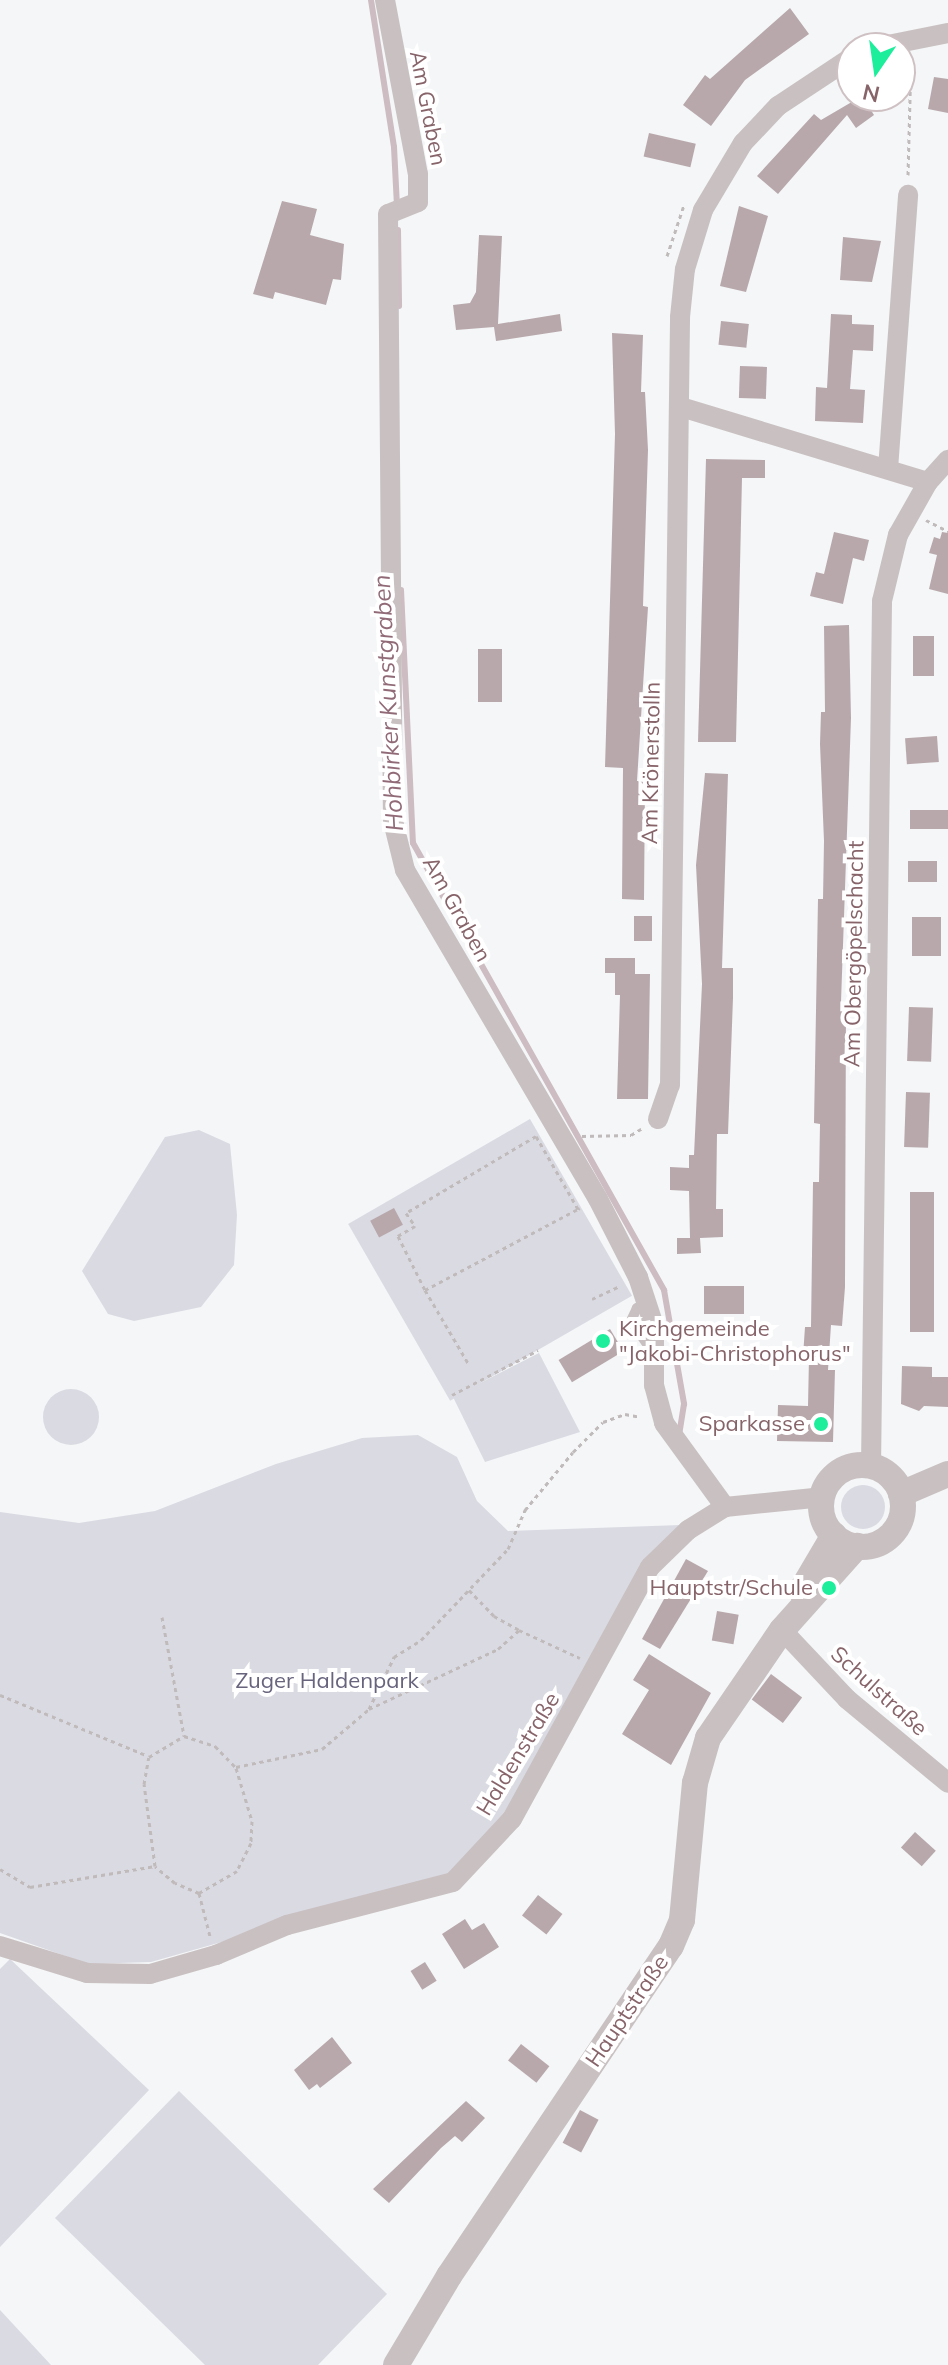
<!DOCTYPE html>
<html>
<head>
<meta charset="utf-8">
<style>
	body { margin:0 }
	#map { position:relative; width:948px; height:2365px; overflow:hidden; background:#f4f6f7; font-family:Mulish,sans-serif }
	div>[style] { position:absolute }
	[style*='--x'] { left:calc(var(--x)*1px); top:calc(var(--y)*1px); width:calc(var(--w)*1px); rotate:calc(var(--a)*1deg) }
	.green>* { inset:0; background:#dadae3; transform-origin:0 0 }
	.round { border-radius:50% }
	.stream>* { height:6px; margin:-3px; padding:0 3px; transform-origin:3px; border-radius:3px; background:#cdbcc2 }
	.building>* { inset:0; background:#b8a8ac; transform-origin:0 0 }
	.path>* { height:3px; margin-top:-1.5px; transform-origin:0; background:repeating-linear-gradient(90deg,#c0babb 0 4px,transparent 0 8px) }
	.service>* { height:10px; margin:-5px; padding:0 5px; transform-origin:5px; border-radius:5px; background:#c9c0c1 }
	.minor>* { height:20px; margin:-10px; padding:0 10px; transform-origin:10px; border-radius:10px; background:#c9c0c1 }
	.tertiary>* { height:26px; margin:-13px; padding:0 13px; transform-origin:13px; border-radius:13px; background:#c9c0c1 }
	.tertiary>.ring { margin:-13px; padding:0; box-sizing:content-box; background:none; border:26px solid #c9c0c1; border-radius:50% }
	.dots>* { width:22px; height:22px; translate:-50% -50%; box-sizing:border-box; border:4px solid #fff; border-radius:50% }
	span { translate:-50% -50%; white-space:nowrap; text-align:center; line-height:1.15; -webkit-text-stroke:8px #fff; paint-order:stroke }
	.street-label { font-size:22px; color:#87646a }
	.poi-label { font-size:22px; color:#87646a }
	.left { translate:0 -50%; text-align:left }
	.right { translate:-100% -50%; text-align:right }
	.park-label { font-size:22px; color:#68647e }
	.water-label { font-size:24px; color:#916a78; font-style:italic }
	.north { position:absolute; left:836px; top:32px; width:80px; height:80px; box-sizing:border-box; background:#fff; border:2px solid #cfc1c3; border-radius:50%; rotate:193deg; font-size:22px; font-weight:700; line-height:32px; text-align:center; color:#87646a }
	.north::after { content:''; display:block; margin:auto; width:28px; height:36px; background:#1dee9c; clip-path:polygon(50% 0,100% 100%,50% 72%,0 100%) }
</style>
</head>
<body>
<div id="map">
	<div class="green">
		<i style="left:530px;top:1119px;width:204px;height:210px;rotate:60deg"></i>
		<i style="clip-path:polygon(199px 1130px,230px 1144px,237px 1215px,234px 1265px,201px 1307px,134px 1321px,108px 1314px,82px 1271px,165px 1137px)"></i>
		<i style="clip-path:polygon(539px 1353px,580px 1432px,485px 1462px,453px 1397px)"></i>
		<i class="round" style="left:43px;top:1389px;width:56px;height:56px"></i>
		<i style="clip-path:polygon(418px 1435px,457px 1457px,477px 1501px,508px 1531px,681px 1525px,508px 1815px,450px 1877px,151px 1962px,88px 1964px,0 1933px,0 1512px,79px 1523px,155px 1511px,276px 1464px,362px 1438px)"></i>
		<i class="round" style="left:841px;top:1485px;width:44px;height:44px"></i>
		<i style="clip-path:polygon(10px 1959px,149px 2090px,0 2247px,0 1969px)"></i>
		<i style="clip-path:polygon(179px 2091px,387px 2294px,318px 2365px,205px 2365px,55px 2218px)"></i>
		<i style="clip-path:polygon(0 2310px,51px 2365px,0 2365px)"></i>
	</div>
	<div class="stream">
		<i style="--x:371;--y:0;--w:149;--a:81.1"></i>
		<i style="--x:394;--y:147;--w:59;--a:87.1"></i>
		<i style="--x:398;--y:230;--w:76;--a:89.2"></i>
		<i style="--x:401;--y:590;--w:253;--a:87.3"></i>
		<i style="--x:413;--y:843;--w:513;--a:60.68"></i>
		<i style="--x:664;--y:1290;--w:116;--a:80"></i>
		<i style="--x:684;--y:1404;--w:30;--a:99"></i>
	</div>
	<div class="building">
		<i style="clip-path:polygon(790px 8px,809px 34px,745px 80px,711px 126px,683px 105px,705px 75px,710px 79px)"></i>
		<i style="clip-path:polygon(934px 77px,948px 79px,948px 113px,928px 109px)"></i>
		<i style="clip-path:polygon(862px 96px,874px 115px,856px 128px,847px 115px,778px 194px,757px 176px,814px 114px,821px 120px)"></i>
		<i style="left:649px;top:133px;width:48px;height:24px;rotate:13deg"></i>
		<i style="clip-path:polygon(282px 201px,317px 209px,310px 235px,344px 244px,341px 280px,333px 279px,326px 305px,275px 292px,273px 299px,253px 294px)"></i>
		<i style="clip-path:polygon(739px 206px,768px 216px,746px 292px,720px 286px)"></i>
		<i style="clip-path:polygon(479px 235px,502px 236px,498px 324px,560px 314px,562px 331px,496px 341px,494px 327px,456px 330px,453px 305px,470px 303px,476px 292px)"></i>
		<i style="clip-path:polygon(843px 237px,881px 241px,872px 282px,840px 280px)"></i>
		<i style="clip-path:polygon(831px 314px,852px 315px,852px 324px,874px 325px,873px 351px,853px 350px,850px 389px,865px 390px,863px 423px,815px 421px,816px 387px,827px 388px)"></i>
		<i style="left:721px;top:321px;width:28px;height:24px;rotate:6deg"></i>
		<i style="clip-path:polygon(612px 333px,643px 335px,641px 392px,645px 392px,648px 450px,643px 606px,648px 607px,637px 781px,645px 781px,644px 900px,622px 899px,623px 768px,605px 767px,615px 434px)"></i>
		<i style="left:740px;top:366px;width:27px;height:32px;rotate:2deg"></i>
		<i style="clip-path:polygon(706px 459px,765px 460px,765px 478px,742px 478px,736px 742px,698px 742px)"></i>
		<i style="clip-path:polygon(834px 532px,869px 540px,864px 561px,853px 558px,843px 604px,810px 596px,816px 572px,824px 574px)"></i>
		<i style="clip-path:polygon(942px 532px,948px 533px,948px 594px,929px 589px,937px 555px,929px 553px,934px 537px,940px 539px)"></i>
		<i style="clip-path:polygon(849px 625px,851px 718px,841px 1002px,846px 1003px,845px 1287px,842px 1326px,831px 1325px,828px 1370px,835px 1370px,833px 1442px,777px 1441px,778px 1405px,808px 1406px,809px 1357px,803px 1356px,805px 1327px,811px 1327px,813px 1182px,819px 1182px,820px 1124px,814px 1123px,818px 899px,823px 899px,824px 841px,820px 744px,821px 712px,825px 712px,824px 626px)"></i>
		<i style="left:913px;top:636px;width:21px;height:40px"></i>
		<i style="left:478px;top:649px;width:24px;height:53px"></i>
		<i style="left:937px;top:736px;width:26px;height:32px;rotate:86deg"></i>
		<i style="clip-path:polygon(705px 773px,728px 774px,722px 968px,733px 968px,733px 998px,728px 1134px,717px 1134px,716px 1209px,723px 1209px,723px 1237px,700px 1238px,701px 1253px,677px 1254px,677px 1238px,690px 1238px,689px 1191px,670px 1190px,670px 1167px,689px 1168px,689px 1155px,694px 1155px,702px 984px,696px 865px)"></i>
		<i style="left:910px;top:810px;width:38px;height:19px"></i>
		<i style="left:908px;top:861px;width:29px;height:21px"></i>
		<i style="left:634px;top:916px;width:18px;height:25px"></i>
		<i style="left:912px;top:917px;width:29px;height:39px"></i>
		<i style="clip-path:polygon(605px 958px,635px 958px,635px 974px,650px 974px,648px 1099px,617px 1099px,620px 995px,615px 995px,615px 973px,605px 973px)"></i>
		<i style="left:909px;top:1007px;width:24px;height:54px;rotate:2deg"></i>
		<i style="left:906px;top:1092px;width:24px;height:55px;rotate:2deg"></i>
		<i style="left:910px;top:1192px;width:24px;height:140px"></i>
		<i style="left:394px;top:1208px;width:19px;height:27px;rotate:62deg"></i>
		<i style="left:704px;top:1286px;width:40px;height:28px"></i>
		<i style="left:610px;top:1329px;width:26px;height:60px;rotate:59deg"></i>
		<i style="clip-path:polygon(902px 1366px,932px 1367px,932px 1377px,948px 1377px,948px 1407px,924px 1406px,919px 1411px,901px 1404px)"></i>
		<i style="clip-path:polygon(686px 1559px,708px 1571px,660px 1649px,642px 1639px)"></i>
		<i style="left:717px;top:1611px;width:22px;height:30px;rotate:10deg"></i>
		<i style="clip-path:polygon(649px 1654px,711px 1693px,671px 1765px,622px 1734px,649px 1690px,633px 1680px)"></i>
		<i style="left:771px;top:1674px;width:39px;height:32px;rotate:37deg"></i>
		<i style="left:915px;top:1832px;width:28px;height:21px;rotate:42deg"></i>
		<i style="left:538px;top:1895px;width:31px;height:26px;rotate:38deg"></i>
		<i style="clip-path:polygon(465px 1919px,472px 1930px,484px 1923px,499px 1947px,464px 1969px,442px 1934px)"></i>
		<i style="left:425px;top:1962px;width:22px;height:17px;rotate:58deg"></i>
		<i style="clip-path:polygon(332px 2037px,352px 2063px,320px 2088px,317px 2084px,309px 2090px,294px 2070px)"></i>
		<i style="left:521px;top:2044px;width:36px;height:21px;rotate:38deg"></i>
		<i style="clip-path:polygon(466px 2101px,485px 2118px,462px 2142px,455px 2136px,441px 2148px,389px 2203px,373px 2189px)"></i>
		<i style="left:580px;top:2110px;width:21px;height:37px;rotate:28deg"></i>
	</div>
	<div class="path">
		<i style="--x:908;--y:175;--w:117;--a:-88.5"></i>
		<i style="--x:667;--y:256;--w:54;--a:-71.6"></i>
		<i style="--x:926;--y:520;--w:25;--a:27"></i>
		<i style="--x:582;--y:1136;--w:49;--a:-1.2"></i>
		<i style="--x:631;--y:1135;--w:12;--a:-31"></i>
		<i style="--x:578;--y:1209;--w:84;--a:-119.9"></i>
		<i style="--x:536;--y:1136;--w:151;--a:149.4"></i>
		<i style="--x:406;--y:1213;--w:16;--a:55"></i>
		<i style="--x:415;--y:1226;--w:20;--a:150"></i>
		<i style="--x:398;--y:1236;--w:60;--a:63.4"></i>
		<i style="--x:425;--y:1290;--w:173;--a:-27.9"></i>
		<i style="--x:578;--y:1209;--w:2;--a:-27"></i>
		<i style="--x:425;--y:1290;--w:85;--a:59.5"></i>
		<i style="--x:592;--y:1299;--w:31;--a:-25"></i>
		<i style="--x:452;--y:1395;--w:97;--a:-27.6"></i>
		<i style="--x:469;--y:1590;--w:36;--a:46"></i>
		<i style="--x:494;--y:1616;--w:29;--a:29"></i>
		<i style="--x:162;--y:1617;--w:121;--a:79.5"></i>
		<i style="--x:0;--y:1695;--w:160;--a:22.4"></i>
		<i style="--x:369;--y:1709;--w:58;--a:-64.3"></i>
		<i style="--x:394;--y:1657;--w:32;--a:-32"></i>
		<i style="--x:421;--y:1640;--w:126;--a:-46.3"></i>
		<i style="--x:508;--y:1549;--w:43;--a:-66.4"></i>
		<i style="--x:525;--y:1510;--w:75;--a:-50.4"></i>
		<i style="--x:573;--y:1452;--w:42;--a:-45"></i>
		<i style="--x:603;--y:1422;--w:23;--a:-20"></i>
		<i style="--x:625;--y:1414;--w:16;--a:11"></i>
		<i style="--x:236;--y:1767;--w:88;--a:-11.8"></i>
		<i style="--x:322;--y:1749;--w:62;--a:-40.4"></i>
		<i style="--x:369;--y:1709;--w:142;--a:-24.9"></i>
		<i style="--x:498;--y:1649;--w:28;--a:-42"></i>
		<i style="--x:519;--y:1630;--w:67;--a:24.7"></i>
		<i style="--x:0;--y:1869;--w:35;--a:31"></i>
		<i style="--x:30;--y:1887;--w:127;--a:-9.5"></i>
		<i style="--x:199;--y:1893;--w:26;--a:-157"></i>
		<i style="--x:175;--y:1883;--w:26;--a:-140"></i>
		<i style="--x:155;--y:1866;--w:83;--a:-97.6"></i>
		<i style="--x:144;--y:1784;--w:27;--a:-80"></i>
		<i style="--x:149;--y:1757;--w:41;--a:-31"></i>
		<i style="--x:184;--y:1736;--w:33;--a:18"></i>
		<i style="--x:215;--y:1746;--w:30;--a:46"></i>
		<i style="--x:236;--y:1768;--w:55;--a:73.2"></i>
		<i style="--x:252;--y:1821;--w:22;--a:93"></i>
		<i style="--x:251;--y:1843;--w:31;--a:117"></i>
		<i style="--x:237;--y:1871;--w:44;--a:149.9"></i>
		<i style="--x:199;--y:1893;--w:44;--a:75.7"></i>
	</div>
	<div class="service">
		<i style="--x:647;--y:1302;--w:12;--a:149"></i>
		<i style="--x:637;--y:1308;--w:14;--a:115"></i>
		<i style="--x:631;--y:1321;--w:37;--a:55"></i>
	</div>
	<div class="minor">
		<i style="--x:385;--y:0;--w:177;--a:79.3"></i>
		<i style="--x:418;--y:174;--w:28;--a:90"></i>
		<i style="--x:418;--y:202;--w:32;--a:158"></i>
		<i style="--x:388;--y:214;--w:607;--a:89.53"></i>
		<i style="--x:393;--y:821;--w:50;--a:76.2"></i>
		<i style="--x:405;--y:870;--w:381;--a:59.6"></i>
		<i style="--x:598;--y:1199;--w:88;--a:62.9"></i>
		<i style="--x:638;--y:1277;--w:52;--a:71.9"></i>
		<i style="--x:654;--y:1326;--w:59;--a:90"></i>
		<i style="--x:654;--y:1385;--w:39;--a:75"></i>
		<i style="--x:664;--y:1423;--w:104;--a:54"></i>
		<i style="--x:873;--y:48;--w:76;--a:-11.3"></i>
		<i style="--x:681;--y:407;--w:258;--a:16.9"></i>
		<i style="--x:888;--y:469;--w:275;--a:-85.8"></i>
		<i style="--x:658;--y:1119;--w:36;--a:-71"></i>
		<i style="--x:670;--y:1085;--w:768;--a:-89.25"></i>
		<i style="--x:680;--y:317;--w:48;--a:-84.1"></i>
		<i style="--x:685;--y:269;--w:62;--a:-73"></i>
		<i style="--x:703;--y:210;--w:78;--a:-59.2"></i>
		<i style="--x:743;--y:143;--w:51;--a:-46.6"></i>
		<i style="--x:778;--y:106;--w:89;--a:-33.5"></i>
		<i style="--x:871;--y:1466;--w:865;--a:-89.27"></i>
		<i style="--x:882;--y:601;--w:68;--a:-76.4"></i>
		<i style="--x:898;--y:535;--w:61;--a:-60.5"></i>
		<i style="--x:928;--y:482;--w:30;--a:-48"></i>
		<i style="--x:782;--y:1630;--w:95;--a:46.7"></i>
		<i style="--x:847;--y:1699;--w:131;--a:39.7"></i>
		<i style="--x:0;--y:1946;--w:91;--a:17.2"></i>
		<i style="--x:87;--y:1973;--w:63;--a:0.9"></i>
		<i style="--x:150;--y:1974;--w:69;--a:-16.1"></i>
		<i style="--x:216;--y:1955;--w:77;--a:-22.9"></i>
		<i style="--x:287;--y:1925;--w:171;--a:-14.5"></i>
		<i style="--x:453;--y:1882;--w:86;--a:-46.9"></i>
		<i style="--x:512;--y:1819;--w:287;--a:-61.3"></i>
		<i style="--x:650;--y:1567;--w:53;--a:-44.2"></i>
		<i style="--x:688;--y:1530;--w:44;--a:-31.9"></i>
		<i style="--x:725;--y:1507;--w:99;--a:-5.8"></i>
	</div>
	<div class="tertiary">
		<i class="ring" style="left:821px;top:1465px;width:56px;height:56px"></i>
		<i style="--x:901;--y:1494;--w:51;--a:-23.1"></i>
		<i style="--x:801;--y:1591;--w:65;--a:-59.5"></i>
		<i style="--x:396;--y:2365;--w:104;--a:-59.2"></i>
		<i style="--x:449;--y:2276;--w:398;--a:-56.1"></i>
		<i style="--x:671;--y:1946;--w:28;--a:-67"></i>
		<i style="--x:682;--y:1920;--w:138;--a:-84.6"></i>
		<i style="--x:695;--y:1783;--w:47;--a:-73.9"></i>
		<i style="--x:708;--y:1738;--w:131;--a:-55.6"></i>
		<i style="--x:782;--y:1630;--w:113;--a:-48.2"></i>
	</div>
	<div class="dots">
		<i style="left:603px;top:1341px;background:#1dee9c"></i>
		<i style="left:821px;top:1424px;background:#1dee9c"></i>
		<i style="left:829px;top:1588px;background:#1dee9c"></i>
	</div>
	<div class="street-label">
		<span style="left:428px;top:108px;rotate:79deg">Am Graben</span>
		<span style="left:651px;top:763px;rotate:-89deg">Am Krönerstolln</span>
		<span style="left:457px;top:909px;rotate:61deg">Am Graben</span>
		<span style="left:854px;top:954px;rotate:-89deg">Am Obergöpelschacht</span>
		<span style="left:879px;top:1691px;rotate:42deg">Schulstraße</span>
		<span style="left:518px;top:1754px;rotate:-59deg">Haldenstraße</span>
		<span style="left:627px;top:2011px;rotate:-56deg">Hauptstraße</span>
	</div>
	<div class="poi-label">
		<span class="left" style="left:619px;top:1341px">Kirchgemeinde<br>"Jakobi-Christophorus"</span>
		<span class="right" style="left:805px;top:1424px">Sparkasse</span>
		<span class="right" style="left:813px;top:1588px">Hauptstr/Schule</span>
	</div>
	<div class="park-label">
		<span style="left:327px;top:1681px">Zuger Haldenpark</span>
	</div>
	<div class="water-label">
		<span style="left:388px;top:703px;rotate:-93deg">Hohbirker Kunstgraben</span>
	</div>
	<div class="north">N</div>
</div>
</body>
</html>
